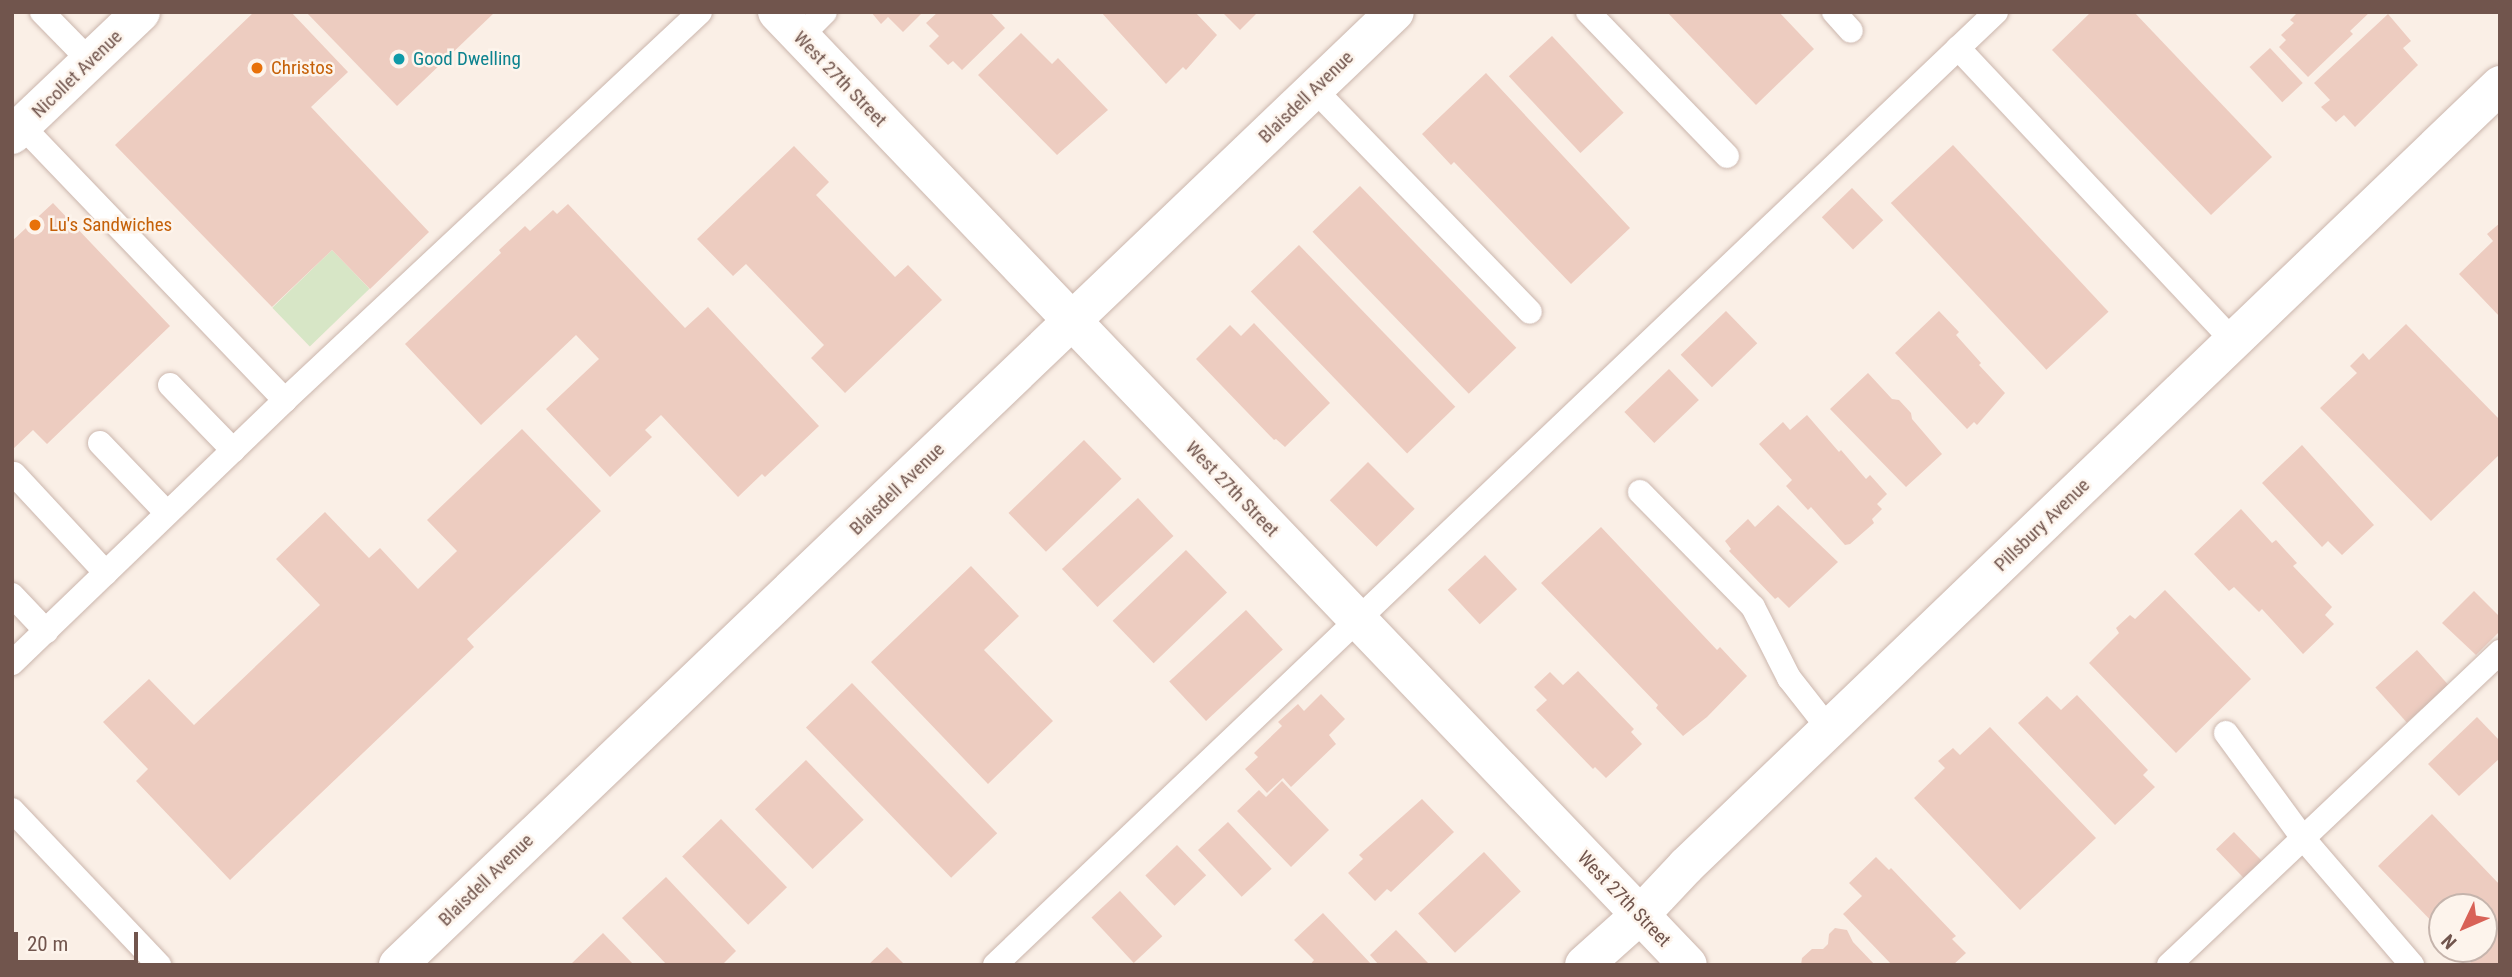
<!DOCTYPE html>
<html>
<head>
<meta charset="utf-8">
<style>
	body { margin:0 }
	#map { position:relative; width:2512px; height:977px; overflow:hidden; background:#faefe6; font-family:"Roboto Condensed",sans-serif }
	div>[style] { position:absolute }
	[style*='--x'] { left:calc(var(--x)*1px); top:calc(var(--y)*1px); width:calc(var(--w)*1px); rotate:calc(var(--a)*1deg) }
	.green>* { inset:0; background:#d7e6c6; transform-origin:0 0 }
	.building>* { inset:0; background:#edccc0; transform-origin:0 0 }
	.roads { filter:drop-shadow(0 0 2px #cbb6ad) drop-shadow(0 0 2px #cbb6ad) }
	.lane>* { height:24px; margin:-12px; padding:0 12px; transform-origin:12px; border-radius:12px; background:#fff }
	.street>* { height:38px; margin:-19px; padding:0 19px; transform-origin:19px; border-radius:19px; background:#fff }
	.secondary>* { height:38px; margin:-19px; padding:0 19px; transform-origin:19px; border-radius:19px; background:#fff }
	.dots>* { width:19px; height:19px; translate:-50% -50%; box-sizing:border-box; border:4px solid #fdf4ec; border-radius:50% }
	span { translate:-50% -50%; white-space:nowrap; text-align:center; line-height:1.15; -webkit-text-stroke:5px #fdf4ec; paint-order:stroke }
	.culture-label { font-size:19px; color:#0d838f }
	.left { translate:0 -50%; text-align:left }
	.food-label { font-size:19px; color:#c56008 }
	.street-label { font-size:19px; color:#71554d }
	.frame { position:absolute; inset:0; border:14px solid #71554d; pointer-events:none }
	.north { position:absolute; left:2428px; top:893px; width:70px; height:70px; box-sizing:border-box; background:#fdf4ec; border:2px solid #c5b4ac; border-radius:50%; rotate:226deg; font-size:19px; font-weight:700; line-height:28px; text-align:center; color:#71554d }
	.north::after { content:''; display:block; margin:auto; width:24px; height:32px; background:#d86257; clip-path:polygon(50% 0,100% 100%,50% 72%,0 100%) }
	.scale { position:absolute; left:14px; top:932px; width:124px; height:32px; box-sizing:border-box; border:4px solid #71554d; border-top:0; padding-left:9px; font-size:21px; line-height:24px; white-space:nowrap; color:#71554d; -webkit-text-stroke:5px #fdf4ec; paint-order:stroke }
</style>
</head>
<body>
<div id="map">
	<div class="green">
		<i style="left:332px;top:250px;width:54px;height:83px;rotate:46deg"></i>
	</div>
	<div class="building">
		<i style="clip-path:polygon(254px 12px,291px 12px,348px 72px,311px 107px,429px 232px,370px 289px,332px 250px,272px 307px,115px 145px)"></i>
		<i style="clip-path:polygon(306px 12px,495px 12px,397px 106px)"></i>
		<i style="clip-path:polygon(871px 12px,923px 12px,903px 32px,888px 17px,881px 24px)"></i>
		<i style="clip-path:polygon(938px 12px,990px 12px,1005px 28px,962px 70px,953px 61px,948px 65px,929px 46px,939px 36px,926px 23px)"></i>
		<i style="clip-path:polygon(1101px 12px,1195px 12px,1217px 35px,1186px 70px,1183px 67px,1166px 84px)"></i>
		<i style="clip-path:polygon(1222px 12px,1258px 12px,1240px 30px)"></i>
		<i style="clip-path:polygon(1667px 12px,1779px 12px,1814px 49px,1756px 105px)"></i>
		<i style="clip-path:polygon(2091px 12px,2134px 12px,2272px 157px,2211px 215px,2052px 50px)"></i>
		<i style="clip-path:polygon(2298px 12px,2370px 12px,2350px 31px,2353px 34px,2308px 77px,2279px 47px,2286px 40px,2281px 35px,2294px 23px,2290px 20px)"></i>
		<i style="clip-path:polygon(2388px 14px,2411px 41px,2403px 48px,2418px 65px,2355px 127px,2344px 115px,2336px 122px,2321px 107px,2330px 100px,2314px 83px)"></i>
		<i style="clip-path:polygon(1021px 33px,1052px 64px,1058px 58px,1108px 110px,1057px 155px,978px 75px)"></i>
		<i style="left:1552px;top:36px;width:105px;height:59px;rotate:47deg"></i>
		<i style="left:2270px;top:48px;width:48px;height:28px;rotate:47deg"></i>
		<i style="clip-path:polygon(1486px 73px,1630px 228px,1571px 284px,1454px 162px,1451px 165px,1422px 134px)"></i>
		<i style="left:1953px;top:145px;width:228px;height:85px;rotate:47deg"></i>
		<i style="clip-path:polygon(794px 146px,829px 182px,816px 195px,895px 277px,908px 265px,942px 300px,845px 393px,811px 358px,824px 345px,746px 264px,733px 276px,697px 239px)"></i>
		<i style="left:1360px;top:186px;width:225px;height:66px;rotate:46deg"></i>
		<i style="left:1852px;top:188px;width:45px;height:42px;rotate:46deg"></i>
		<i style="clip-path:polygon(53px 203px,170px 326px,47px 444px,33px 430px,12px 450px,12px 241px)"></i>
		<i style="clip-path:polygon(568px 204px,685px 328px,708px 307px,819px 426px,765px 477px,762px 474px,738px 497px,661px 415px,645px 430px,652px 437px,610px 477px,546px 409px,599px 359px,576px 335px,481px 425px,405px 344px,501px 253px,499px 250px,525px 226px,530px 231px,553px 210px,557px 214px)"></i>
		<i style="clip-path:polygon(2500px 223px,2500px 317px,2459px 274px,2493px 241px,2487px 234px)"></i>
		<i style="left:1299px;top:245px;width:225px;height:67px;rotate:46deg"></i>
		<i style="left:1726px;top:311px;width:45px;height:63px;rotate:46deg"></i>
		<i style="clip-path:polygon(1939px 311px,1959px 332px,1956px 335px,1981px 363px,1979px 365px,2005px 393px,1977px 425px,1974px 422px,1967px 429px,1895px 353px)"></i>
		<i style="clip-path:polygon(1254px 323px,1330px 403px,1285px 447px,1276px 439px,1274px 440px,1196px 359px,1230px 325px,1241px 336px)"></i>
		<i style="clip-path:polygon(2406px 324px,2500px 420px,2500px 454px,2431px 521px,2320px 408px,2357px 373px,2350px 366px,2363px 353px,2369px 360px)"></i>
		<i style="left:1669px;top:369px;width:43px;height:62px;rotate:46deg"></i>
		<i style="clip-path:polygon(1868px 373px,1892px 399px,1899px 400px,1911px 413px,1912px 419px,1942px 454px,1906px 487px,1830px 409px)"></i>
		<i style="clip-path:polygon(1807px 415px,1839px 452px,1841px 450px,1866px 479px,1870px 475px,1887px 494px,1877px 504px,1882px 509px,1872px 519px,1874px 523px,1850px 544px,1845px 545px,1811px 507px,1808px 510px,1786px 486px,1792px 480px,1759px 444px,1783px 422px,1790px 430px)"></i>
		<i style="clip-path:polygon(522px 429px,601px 511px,467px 639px,474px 647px,230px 880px,136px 781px,148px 769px,103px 722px,149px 679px,194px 725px,320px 605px,276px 559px,325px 512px,369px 558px,380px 548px,418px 589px,457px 551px,427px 520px)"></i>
		<i style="left:1084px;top:440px;width:54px;height:105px;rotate:46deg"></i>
		<i style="clip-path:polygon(2302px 445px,2374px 525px,2342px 555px,2328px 541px,2322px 547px,2262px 483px)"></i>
		<i style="left:1368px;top:462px;width:66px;height:54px;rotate:45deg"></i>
		<i style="left:1138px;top:498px;width:52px;height:104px;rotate:47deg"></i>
		<i style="clip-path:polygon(1778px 505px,1838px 562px,1789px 608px,1778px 597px,1775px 599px,1729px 551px,1731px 549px,1725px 541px,1748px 519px,1755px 527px)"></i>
		<i style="clip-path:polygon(2241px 509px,2272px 543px,2276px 540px,2297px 563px,2293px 566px,2332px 607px,2325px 615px,2334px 624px,2303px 654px,2262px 609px,2259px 612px,2234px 587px,2229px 591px,2194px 554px)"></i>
		<i style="clip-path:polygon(1601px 527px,1717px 650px,1720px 647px,1747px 676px,1707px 717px,1683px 736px,1656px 708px,1658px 705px,1541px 583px)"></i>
		<i style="left:1186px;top:550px;width:59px;height:102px;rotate:46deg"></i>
		<i style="left:1485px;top:555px;width:47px;height:51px;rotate:47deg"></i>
		<i style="clip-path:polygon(971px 566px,1019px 616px,984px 650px,1053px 721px,988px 784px,871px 662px)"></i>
		<i style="clip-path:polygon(2165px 590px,2251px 679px,2176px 753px,2089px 663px,2119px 633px,2116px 628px,2130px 615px,2135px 619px)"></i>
		<i style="clip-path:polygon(2474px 591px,2500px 617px,2500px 631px,2476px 655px,2442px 623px)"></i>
		<i style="left:1246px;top:610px;width:54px;height:105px;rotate:47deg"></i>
		<i style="left:2417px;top:650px;width:47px;height:56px;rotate:48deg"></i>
		<i style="clip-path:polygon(1578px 671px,1634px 729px,1631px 732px,1642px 744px,1606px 778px,1595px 767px,1593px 769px,1536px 710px,1547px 700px,1534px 687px,1550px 672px,1563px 685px)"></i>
		<i style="left:852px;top:683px;width:209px;height:64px;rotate:46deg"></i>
		<i style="clip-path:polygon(1321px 694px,1345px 719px,1329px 735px,1336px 744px,1291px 787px,1283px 778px,1267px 793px,1245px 769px,1258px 757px,1254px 753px,1282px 726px,1278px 722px,1298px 704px,1304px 711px)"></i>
		<i style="clip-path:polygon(2077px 695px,2148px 770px,2143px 775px,2155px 787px,2115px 825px,2018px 723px,2047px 696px,2061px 710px)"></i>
		<i style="clip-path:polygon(2477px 717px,2500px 741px,2500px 758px,2459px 796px,2428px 764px)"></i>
		<i style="clip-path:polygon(1990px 727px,2096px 838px,2020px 910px,1914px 798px,1945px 768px,1938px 761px,1953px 748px,1960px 755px)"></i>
		<i style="left:806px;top:760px;width:83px;height:71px;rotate:46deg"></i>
		<i style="clip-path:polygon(1282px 781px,1329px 830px,1291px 867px,1237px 811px,1259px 790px,1266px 797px)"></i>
		<i style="clip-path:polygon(1422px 799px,1454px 832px,1391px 892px,1387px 889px,1375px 901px,1348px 873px,1363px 859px,1359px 855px)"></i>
		<i style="clip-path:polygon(2432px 814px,2500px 885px,2500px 965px,2473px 965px,2458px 949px,2484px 949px,2484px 907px,2442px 907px,2442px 932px,2378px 866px)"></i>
		<i style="left:721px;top:819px;width:95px;height:54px;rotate:46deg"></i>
		<i style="left:1228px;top:822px;width:64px;height:41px;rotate:47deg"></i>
		<i style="left:2234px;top:832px;width:42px;height:25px;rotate:46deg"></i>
		<i style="left:1177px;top:845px;width:42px;height:44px;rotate:46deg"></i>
		<i style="left:1484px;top:852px;width:54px;height:90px;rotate:47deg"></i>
		<i style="clip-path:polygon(1876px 857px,1889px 870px,1891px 868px,1956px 936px,1952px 939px,1966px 953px,1953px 965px,1892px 965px,1843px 914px,1862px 896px,1849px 883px)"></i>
		<i style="clip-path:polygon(666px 877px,736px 951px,722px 965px,667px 965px,622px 918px)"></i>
		<i style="left:1120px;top:891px;width:62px;height:39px;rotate:47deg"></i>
		<i style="clip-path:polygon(1323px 913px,1372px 965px,1310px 965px,1314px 960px,1294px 940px)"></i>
		<i style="clip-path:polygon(1835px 928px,1847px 930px,1853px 942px,1875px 965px,1801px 965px,1802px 958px,1812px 949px,1823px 949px,1828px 944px,1829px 934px)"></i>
		<i style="clip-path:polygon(1396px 930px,1430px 965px,1379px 965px,1370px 955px)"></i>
		<i style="clip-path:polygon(603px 933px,634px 965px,570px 965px)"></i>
		<i style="clip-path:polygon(887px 947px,905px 965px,868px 965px)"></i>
	</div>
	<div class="roads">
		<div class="lane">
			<i style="--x:42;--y:12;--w:69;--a:45.6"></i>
			<i style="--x:1588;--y:12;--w:200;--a:46"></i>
			<i style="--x:1834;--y:12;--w:25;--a:48"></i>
			<i style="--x:800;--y:37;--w:35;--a:-45"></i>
			<i style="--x:1958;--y:48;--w:402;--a:46.8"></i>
			<i style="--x:1314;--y:89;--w:310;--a:45.9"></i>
			<i style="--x:22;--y:126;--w:380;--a:46.2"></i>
			<i style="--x:170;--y:385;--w:91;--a:45.9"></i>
			<i style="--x:100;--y:443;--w:97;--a:46.3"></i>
			<i style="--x:14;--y:474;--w:135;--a:47.1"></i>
			<i style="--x:1640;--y:492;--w:161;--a:45.5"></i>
			<i style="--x:1753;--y:607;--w:80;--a:63.1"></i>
			<i style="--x:1789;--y:678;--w:65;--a:51.9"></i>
			<i style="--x:12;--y:595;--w:50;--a:46.6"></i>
			<i style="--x:12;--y:663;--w:379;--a:-43.9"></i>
			<i style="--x:285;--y:400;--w:568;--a:-43.07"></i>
			<i style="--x:2226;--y:733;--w:129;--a:53.8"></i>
			<i style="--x:2302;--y:837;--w:169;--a:49.3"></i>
			<i style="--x:12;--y:810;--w:214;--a:46.5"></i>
			<i style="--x:995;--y:965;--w:1382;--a:-43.59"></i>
			<i style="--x:2169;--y:965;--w:456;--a:-43.4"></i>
		</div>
		<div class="street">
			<i style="--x:777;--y:12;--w:1318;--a:46.29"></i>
			<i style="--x:1584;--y:965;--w:75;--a:-41.8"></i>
			<i style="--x:1640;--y:915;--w:67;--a:-46.8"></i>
			<i style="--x:1686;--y:866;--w:1128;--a:-43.81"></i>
		</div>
		<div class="secondary">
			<i style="--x:12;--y:135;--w:178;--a:-43.6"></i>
			<i style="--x:398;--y:965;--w:1379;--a:-43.71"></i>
		</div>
	</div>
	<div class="dots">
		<i style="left:399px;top:59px;background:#0f9aa8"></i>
		<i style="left:257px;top:68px;background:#e8710a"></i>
		<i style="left:35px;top:225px;background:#e8710a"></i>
	</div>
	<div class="culture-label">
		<span class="left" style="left:413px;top:59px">Good Dwelling</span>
	</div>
	<div class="food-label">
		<span class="left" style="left:271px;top:68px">Christos</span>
		<span class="left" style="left:49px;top:225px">Lu's Sandwiches</span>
	</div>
	<div class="street-label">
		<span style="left:77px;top:74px;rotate:-44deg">Nicollet Avenue</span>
		<span style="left:840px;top:79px;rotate:46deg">West 27th Street</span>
		<span style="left:1306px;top:97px;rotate:-44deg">Blaisdell Avenue</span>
		<span style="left:897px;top:489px;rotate:-44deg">Blaisdell Avenue</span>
		<span style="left:1232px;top:489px;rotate:46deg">West 27th Street</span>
		<span style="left:2042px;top:525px;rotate:-44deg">Pillsbury Avenue</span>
		<span style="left:486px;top:880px;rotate:-44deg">Blaisdell Avenue</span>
		<span style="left:1624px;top:899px;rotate:46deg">West 27th Street</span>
	</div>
	<div class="frame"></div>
	<div class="north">N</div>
	<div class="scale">20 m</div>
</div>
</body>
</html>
